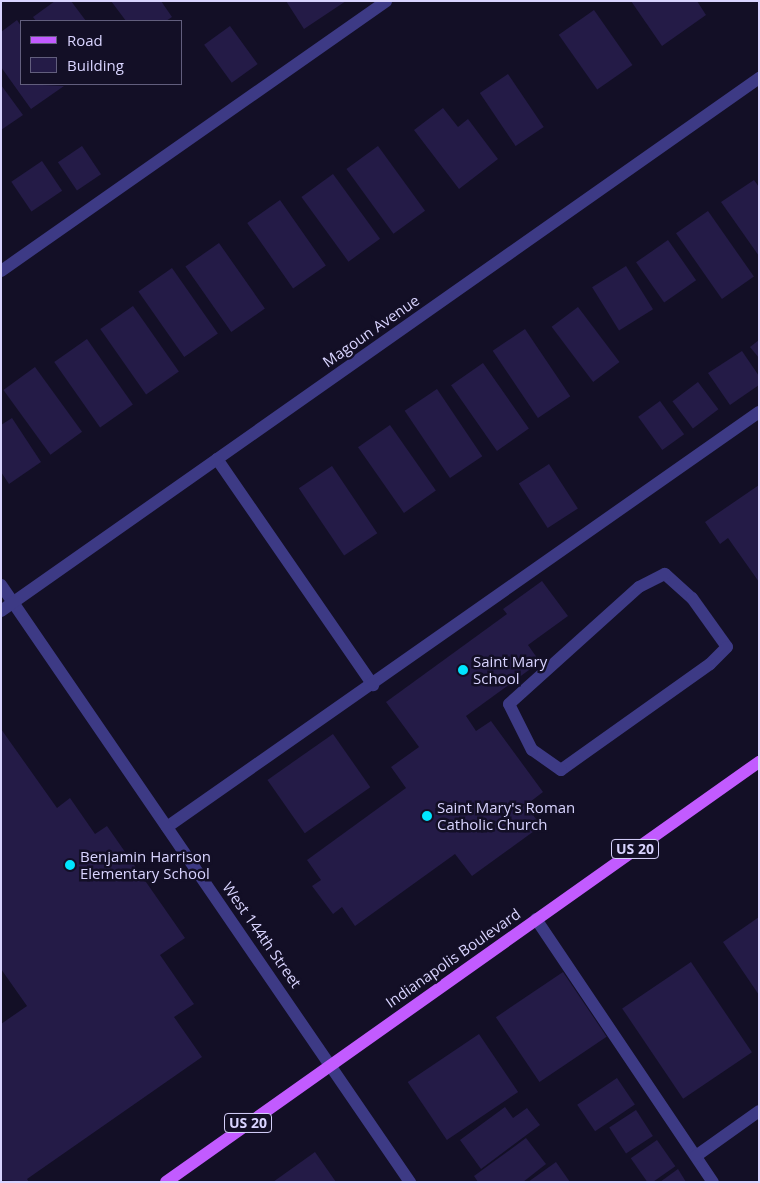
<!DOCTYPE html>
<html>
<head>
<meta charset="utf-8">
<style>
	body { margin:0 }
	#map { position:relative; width:760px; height:1183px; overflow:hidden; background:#130f26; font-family:"Open Sans",sans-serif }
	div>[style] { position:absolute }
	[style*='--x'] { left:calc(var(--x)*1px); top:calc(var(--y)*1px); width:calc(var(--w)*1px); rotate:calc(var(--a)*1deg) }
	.building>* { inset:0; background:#241b47; transform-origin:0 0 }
	.service>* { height:12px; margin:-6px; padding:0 6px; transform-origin:6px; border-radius:6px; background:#3d3a85 }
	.minor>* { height:12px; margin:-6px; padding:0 6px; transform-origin:6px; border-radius:6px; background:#3d3a85 }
	.primary>* { height:12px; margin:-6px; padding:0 6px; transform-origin:6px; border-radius:6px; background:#c25bff }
	.dots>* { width:14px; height:14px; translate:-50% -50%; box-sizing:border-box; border:2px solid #130f26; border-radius:50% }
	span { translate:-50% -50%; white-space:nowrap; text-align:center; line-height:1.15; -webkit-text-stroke:5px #130f26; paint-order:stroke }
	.shield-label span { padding:1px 4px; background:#130f26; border:1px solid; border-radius:4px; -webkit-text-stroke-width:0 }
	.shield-label { font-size:14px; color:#d9d4ff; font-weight:700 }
	.street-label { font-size:15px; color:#d9d4ff }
	.poi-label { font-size:15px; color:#d9d4ff }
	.left { translate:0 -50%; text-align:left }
	.frame { position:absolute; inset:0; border:2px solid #d9d4ff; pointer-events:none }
	.legend { position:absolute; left:20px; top:20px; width:162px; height:65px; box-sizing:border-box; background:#130f26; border:1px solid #625e7d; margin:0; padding:6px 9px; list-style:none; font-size:15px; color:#d9d4ff }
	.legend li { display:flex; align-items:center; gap:10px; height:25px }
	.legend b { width:25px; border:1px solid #625e7d }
</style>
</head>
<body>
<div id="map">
	<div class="building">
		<i style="clip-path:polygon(55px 1px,71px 1px,86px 21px,36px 21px,33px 17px)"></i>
		<i style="clip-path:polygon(111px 1px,161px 1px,172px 17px,166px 21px,126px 21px)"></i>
		<i style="clip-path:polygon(286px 1px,346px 1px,304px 29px)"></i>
		<i style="clip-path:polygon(631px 1px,697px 1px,706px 15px,662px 46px)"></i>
		<i style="left:594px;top:10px;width:67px;height:43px;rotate:55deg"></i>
		<i style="clip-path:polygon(17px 20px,21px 26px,21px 84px,64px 86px,31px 109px,1px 67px,1px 32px)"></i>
		<i style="left:230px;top:26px;width:47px;height:32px;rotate:54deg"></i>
		<i style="left:508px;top:74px;width:64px;height:34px;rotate:56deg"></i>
		<i style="clip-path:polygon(1px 85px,23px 115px,1px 130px)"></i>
		<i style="clip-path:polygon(443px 108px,458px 127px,468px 119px,498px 159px,459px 189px,414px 130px)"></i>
		<i style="left:82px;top:146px;width:34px;height:29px;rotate:56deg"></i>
		<i style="left:378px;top:146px;width:80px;height:39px;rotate:54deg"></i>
		<i style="left:42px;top:161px;width:36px;height:37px;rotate:56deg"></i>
		<i style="left:333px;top:174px;width:80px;height:39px;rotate:54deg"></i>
		<i style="clip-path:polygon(754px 180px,759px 187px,759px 256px,721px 202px)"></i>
		<i style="left:280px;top:200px;width:80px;height:40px;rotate:55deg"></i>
		<i style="left:708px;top:211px;width:80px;height:39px;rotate:55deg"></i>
		<i style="left:668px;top:240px;width:49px;height:39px;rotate:55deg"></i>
		<i style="left:219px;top:243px;width:80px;height:41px;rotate:55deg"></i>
		<i style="left:626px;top:266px;width:51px;height:40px;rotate:58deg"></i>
		<i style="left:172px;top:268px;width:80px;height:41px;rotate:55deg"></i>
		<i style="left:133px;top:306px;width:80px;height:40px;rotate:55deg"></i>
		<i style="left:578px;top:307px;width:69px;height:33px;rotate:53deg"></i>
		<i style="left:525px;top:329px;width:81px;height:39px;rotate:56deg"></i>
		<i style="left:87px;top:339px;width:80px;height:40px;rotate:55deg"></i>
		<i style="clip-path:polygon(759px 340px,759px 358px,750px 347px)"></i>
		<i style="clip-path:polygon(742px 351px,759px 376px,759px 385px,730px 405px,708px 373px)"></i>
		<i style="left:483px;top:363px;width:80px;height:39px;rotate:55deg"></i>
		<i style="left:35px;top:367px;width:80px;height:39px;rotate:54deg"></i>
		<i style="left:698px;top:382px;width:34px;height:32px;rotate:53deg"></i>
		<i style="left:437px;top:389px;width:81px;height:39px;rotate:56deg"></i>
		<i style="left:660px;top:401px;width:41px;height:27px;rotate:54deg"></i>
		<i style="clip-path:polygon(12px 418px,41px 462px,9px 484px,1px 472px,1px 425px)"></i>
		<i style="left:390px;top:425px;width:80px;height:39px;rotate:55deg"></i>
		<i style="left:549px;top:464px;width:53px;height:36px;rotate:57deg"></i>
		<i style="left:332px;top:466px;width:81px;height:40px;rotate:56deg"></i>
		<i style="clip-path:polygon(759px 485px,759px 582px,728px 538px,720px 544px,705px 522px)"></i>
		<i style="clip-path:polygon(542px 581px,568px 616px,528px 645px,540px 662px,466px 716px,476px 731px,491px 721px,543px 792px,526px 805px,541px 826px,472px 876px,455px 854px,355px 926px,342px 907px,333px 914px,312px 886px,321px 880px,307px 860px,406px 788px,391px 767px,419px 747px,386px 702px,507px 614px,503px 609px)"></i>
		<i style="clip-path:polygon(1px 729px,57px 808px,70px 798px,95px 834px,107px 826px,185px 938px,160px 955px,194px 1004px,174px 1017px,202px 1057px,27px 1179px,29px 1182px,1px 1180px,1px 1024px,27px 1006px,1px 969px)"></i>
		<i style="left:333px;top:734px;width:65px;height:80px;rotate:55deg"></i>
		<i style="clip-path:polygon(759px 917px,759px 995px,723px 942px)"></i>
		<i style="left:691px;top:962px;width:109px;height:83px;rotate:56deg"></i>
		<i style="left:563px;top:972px;width:78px;height:81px;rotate:56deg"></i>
		<i style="left:479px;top:1034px;width:70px;height:86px;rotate:56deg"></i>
		<i style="left:617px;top:1078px;width:32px;height:48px;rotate:56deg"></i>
		<i style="clip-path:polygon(505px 1107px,513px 1118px,527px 1108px,540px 1125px,481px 1169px,460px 1140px)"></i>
		<i style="left:636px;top:1110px;width:31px;height:32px;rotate:57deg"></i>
		<i style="clip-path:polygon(526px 1138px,546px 1164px,523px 1182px,478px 1182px,474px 1176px)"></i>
		<i style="left:657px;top:1140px;width:32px;height:32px;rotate:55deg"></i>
		<i style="clip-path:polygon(315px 1152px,336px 1182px,273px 1182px)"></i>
		<i style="clip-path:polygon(556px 1162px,570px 1182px,528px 1182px)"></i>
		<i style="clip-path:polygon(678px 1169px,686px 1182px,660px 1182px)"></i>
	</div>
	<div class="service">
		<i style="--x:1;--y:271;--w:470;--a:-35"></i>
		<i style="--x:217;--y:459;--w:275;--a:55.4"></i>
		<i style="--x:665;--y:574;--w:36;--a:42"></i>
		<i style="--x:692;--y:598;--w:60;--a:54.5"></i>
		<i style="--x:727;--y:647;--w:24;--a:135"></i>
		<i style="--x:710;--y:664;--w:183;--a:144.6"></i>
		<i style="--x:561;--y:770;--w:35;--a:-145"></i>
		<i style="--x:532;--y:750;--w:51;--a:-116.6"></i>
		<i style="--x:509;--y:704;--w:175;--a:-42"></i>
		<i style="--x:639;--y:587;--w:29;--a:-27"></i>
		<i style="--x:167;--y:827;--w:723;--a:-35.03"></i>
		<i style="--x:536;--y:919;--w:317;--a:56.1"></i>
		<i style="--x:696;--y:1156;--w:77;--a:-35.5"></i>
	</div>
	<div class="minor">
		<i style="--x:1;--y:585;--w:724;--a:55.59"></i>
		<i style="--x:1;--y:611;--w:927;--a:-35.11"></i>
	</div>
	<div class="primary">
		<i style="--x:166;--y:1182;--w:727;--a:-35.31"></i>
	</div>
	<div class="dots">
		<i style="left:463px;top:670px;background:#00e5ff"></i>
		<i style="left:427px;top:816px;background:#00e5ff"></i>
		<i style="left:70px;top:865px;background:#00e5ff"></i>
	</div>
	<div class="shield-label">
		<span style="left:635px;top:849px">US 20</span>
		<span style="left:248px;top:1123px">US 20</span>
	</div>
	<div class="street-label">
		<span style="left:371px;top:331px;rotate:-35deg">Magoun Avenue</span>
		<span style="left:262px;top:935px;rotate:55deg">West 144th Street</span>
		<span style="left:453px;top:958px;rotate:-35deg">Indianapolis Boulevard</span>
	</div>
	<div class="poi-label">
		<span class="left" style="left:473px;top:670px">Saint Mary<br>School</span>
		<span class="left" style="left:437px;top:816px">Saint Mary's Roman<br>Catholic Church</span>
		<span class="left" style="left:80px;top:865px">Benjamin Harrison<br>Elementary School</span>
	</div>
	<div class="frame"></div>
	<ul class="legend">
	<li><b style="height:6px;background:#c25bff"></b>Road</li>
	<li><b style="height:14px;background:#241b47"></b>Building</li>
	</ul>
</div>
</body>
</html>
